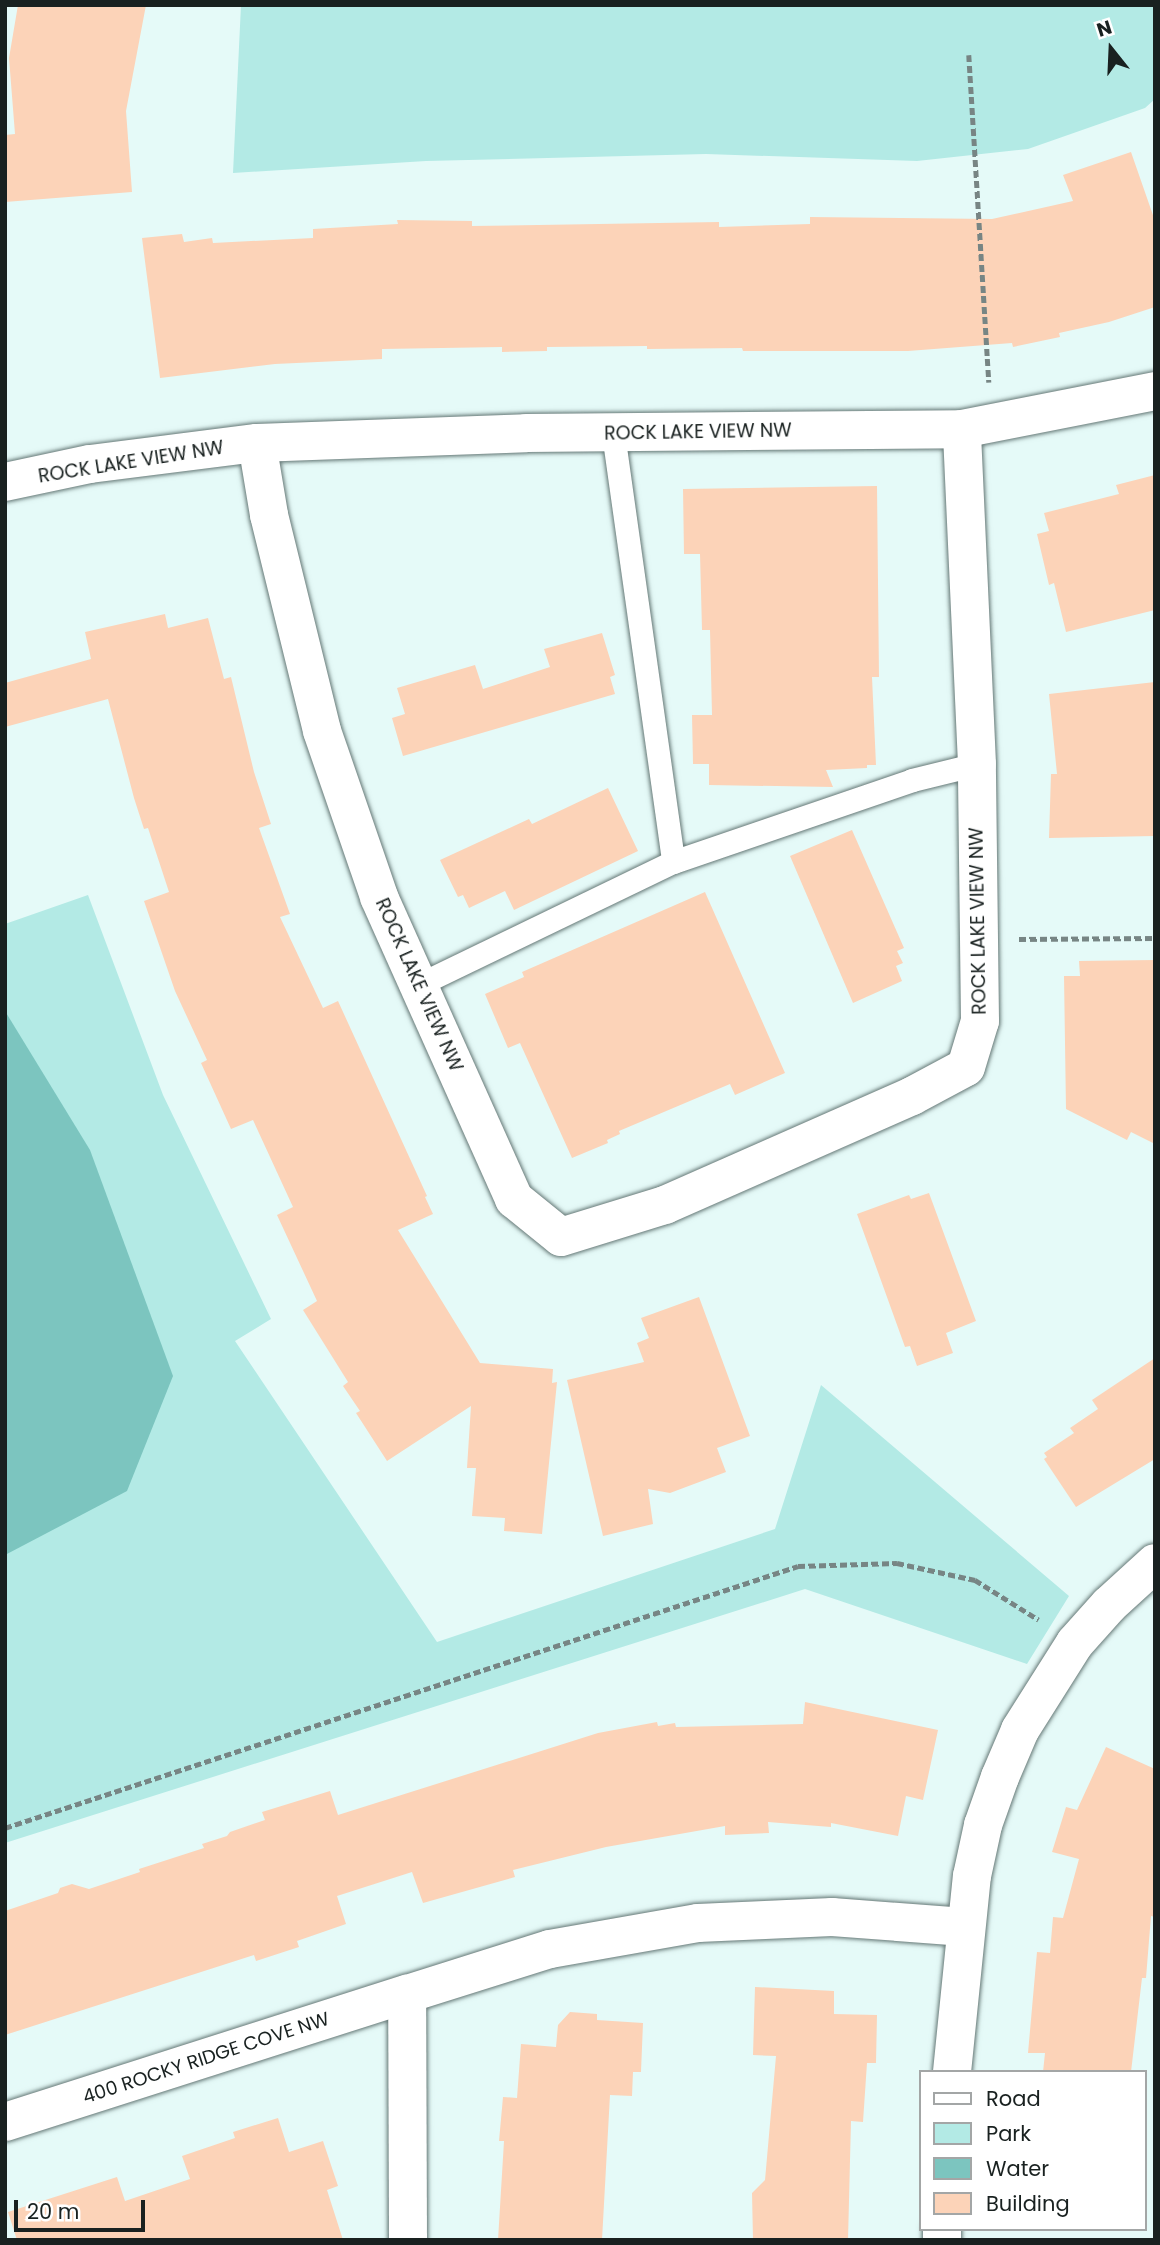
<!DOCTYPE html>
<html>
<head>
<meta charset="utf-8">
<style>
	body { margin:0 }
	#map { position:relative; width:1160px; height:2245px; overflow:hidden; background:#e5faf8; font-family:Poppins,sans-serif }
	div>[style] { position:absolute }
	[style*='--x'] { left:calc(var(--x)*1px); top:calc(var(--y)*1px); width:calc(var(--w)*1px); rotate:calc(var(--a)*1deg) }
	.green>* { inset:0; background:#b3eae5 }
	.water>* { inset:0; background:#7cc5bf }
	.building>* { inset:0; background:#fcd3b8 }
	.path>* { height:4.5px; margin-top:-2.25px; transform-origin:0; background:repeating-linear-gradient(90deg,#778584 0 7px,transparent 0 10.5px) }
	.roads { filter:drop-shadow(0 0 2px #657876) drop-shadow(0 0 2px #657876) }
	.lane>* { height:23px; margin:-11.5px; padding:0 11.5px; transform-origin:11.5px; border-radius:11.5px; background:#fff }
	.street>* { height:38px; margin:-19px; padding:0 19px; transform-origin:19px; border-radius:19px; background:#fff }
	span { translate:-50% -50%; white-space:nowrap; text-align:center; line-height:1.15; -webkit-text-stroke:6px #fff; paint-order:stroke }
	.street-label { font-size:19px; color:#192120 }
	.frame { position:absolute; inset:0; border:7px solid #192120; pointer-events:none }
	.legend { position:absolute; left:919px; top:2070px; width:228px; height:161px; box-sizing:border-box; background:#fff; border:2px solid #a3a6a6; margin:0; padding:9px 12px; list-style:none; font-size:21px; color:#192120 }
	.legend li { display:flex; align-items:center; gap:14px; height:35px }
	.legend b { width:35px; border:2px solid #a3a6a6 }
	.north { position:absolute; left:1076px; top:14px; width:70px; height:70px; -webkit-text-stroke:5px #fff; paint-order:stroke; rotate:342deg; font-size:19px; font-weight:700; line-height:28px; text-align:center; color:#192120 }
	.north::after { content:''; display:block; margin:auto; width:24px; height:32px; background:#192120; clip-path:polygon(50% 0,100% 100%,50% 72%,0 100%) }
	.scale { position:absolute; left:14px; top:2200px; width:131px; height:32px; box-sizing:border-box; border:4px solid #192120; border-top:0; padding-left:9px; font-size:21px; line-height:24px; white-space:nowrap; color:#192120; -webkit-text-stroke:5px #fff; paint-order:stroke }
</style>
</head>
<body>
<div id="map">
	<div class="green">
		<i style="clip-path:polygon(241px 5px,1155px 5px,1155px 99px,1145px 108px,1028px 149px,917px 161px,706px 154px,426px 161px,233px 173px)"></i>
		<i style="clip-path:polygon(88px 895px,163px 1095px,271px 1319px,235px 1341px,437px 1642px,775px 1529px,821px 1385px,1069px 1596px,1027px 1664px,805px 1589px,5px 1843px,5px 924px)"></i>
	</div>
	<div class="water">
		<i style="clip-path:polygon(5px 1011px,90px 1150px,173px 1376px,127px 1491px,5px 1555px)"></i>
	</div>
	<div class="building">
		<i style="clip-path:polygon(18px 5px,146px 5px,126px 111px,132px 192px,5px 202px,5px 135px,15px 134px,9px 58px)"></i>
		<i style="clip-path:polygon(1131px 152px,1155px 221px,1155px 307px,1109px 322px,1059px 333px,1060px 337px,1013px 347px,1012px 343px,908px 351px,743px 351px,742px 348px,647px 349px,647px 346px,547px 347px,547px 351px,502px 352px,502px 347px,382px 349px,382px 359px,275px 364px,160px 378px,142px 238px,182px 234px,184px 242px,212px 238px,213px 243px,313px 238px,313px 229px,398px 224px,397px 220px,472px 221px,472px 226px,719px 222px,719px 227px,810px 224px,810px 217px,992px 219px,1073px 201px,1063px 175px)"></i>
		<i style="clip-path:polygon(1155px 475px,1155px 610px,1066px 632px,1054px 583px,1049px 585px,1037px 534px,1049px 531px,1044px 513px,1119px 494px,1116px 485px)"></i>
		<i style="clip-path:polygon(877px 486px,879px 677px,872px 677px,876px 765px,867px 765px,867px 768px,826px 770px,833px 787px,709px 785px,709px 764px,693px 764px,692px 715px,712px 715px,710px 630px,702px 630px,700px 554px,684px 554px,683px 489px)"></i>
		<i style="clip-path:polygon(165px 614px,168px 628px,208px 618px,224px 679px,231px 677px,254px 772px,271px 824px,259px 828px,290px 914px,280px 917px,323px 1008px,338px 1001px,427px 1196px,425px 1197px,433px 1214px,398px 1230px,480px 1363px,553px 1369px,552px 1383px,557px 1382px,542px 1534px,504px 1531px,505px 1518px,472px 1516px,476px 1468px,467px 1468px,471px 1406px,387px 1461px,356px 1413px,360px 1411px,343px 1386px,348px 1382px,303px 1310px,317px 1301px,277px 1215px,293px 1207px,253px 1120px,231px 1129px,201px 1063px,207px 1060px,175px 991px,144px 901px,169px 892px,148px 828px,144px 829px,134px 798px,108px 699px,5px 727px,5px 683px,91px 659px,85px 632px)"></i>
		<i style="clip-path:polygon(602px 633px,615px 675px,610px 677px,615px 694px,403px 756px,392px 718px,405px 714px,397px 688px,475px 665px,483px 689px,550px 667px,544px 649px)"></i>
		<i style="clip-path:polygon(1155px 682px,1155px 836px,1049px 838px,1051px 774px,1057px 774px,1049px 694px)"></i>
		<i style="clip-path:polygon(608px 788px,638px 851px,514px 910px,505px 891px,469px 908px,463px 895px,458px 897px,440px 860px,529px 819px,532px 824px)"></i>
		<i style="clip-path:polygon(852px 830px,904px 948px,897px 951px,903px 963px,896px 966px,902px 981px,853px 1003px,790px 856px)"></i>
		<i style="clip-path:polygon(705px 892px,785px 1073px,735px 1095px,730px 1084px,619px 1131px,620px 1134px,607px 1140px,608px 1143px,572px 1158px,520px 1043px,508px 1048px,485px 994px,524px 977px,522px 972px)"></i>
		<i style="clip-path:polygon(1155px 960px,1155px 1144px,1131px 1132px,1127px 1140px,1066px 1109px,1064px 976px,1080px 976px,1079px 961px)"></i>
		<i style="clip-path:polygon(929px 1193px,976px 1321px,946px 1333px,953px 1353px,917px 1366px,910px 1346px,905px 1347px,857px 1214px,909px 1195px,911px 1199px)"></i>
		<i style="clip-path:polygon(699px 1297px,750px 1436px,717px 1448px,726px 1472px,670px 1493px,648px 1489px,653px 1524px,603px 1536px,567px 1380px,644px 1362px,637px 1343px,649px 1338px,641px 1318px)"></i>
		<i style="clip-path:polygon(1155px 1358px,1155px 1459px,1076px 1507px,1044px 1459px,1047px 1457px,1044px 1453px,1074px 1433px,1070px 1428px,1098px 1409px,1092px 1400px)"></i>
		<i style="clip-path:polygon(805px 1702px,938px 1730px,923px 1800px,906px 1796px,898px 1836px,831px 1823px,831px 1827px,768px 1822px,769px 1833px,725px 1835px,725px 1826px,606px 1847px,513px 1870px,515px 1877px,423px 1903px,412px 1872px,337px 1896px,346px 1924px,297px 1941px,299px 1947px,256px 1961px,254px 1955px,5px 2035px,5px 1911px,58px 1893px,60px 1888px,72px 1884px,89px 1889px,140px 1872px,139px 1869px,204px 1848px,202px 1844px,227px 1836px,230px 1832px,265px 1820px,262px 1812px,330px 1791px,338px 1815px,598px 1733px,657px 1722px,658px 1726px,675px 1723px,676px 1727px,803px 1724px)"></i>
		<i style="clip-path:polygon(1106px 1747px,1155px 1769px,1155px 1917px,1151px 1916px,1146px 1978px,1142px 1978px,1131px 2072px,1043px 2072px,1045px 2053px,1028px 2053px,1037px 1952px,1050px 1953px,1053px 1917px,1063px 1918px,1079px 1859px,1052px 1852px,1066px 1807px,1077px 1810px)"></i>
		<i style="clip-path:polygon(755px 1987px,834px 1991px,834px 2014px,877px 2015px,876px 2063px,867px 2063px,863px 2122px,851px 2121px,848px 2240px,753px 2240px,752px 2193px,765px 2180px,776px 2056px,753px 2055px)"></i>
		<i style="clip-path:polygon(570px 2012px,597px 2014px,597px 2020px,643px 2023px,641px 2072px,633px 2072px,632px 2096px,610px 2095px,602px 2240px,498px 2240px,504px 2141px,499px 2141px,503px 2097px,517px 2098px,521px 2044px,556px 2047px,558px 2025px)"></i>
		<i style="clip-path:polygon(278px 2118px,289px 2152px,323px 2141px,338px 2186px,327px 2190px,343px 2240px,17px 2240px,8px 2212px,117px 2177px,125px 2201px,190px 2179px,182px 2156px,235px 2138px,233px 2132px)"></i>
	</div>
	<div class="path">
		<i style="--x:969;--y:55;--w:328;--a:86.5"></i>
		<i style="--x:1019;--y:939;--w:136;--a:-0.4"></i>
		<i style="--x:5;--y:1828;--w:835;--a:-18.28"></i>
		<i style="--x:798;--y:1566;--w:99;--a:-1.7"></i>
		<i style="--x:897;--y:1563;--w:80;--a:12.3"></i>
		<i style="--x:975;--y:1580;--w:75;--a:32"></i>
	</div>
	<div class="roads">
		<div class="lane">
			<i style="--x:613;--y:433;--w:433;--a:82"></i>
			<i style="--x:418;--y:985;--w:283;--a:-25.8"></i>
			<i style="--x:673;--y:862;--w:253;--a:-18.9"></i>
			<i style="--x:912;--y:780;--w:67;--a:-13.8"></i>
		</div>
		<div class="street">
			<i style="--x:257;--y:443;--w:73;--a:80.5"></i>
			<i style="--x:269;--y:515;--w:222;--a:76.2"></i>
			<i style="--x:322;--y:731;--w:176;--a:71"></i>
			<i style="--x:379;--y:897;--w:331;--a:65.9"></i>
			<i style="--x:514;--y:1199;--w:60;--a:39"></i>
			<i style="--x:561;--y:1237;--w:109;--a:-17.1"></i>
			<i style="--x:665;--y:1205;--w:270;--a:-23.8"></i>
			<i style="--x:912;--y:1096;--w:61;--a:-28.2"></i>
			<i style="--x:966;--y:1067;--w:48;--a:-73.1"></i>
			<i style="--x:980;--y:1021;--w:257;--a:-90.7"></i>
			<i style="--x:977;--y:764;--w:335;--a:-92.6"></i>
			<i style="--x:5;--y:482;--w:87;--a:-12"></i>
			<i style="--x:90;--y:464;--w:168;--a:-7.2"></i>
			<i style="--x:257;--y:443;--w:269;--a:-2.1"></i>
			<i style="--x:526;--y:433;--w:436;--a:-0.5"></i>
			<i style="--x:962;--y:429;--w:197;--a:-11.1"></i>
			<i style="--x:952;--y:2072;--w:197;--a:-84.2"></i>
			<i style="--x:972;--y:1876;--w:52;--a:-77.8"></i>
			<i style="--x:983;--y:1825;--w:51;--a:-70.5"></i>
			<i style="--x:1000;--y:1777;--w:51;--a:-66.9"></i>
			<i style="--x:1020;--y:1730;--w:103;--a:-57.7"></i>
			<i style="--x:1075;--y:1643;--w:51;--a:-48.2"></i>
			<i style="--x:1109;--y:1605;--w:62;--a:-42.4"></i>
			<i style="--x:5;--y:2122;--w:422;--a:-17.7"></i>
			<i style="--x:408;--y:2240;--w:246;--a:-90.2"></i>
			<i style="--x:407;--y:1994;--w:150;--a:-17.5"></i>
			<i style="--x:550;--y:1949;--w:150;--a:-10"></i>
			<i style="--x:698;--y:1923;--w:134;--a:-2.6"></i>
			<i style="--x:832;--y:1917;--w:133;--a:4.3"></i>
			<i style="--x:942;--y:2240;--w:11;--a:-90"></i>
		</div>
	</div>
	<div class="street-label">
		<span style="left:698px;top:432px;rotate:-1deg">ROCK LAKE VIEW NW</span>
		<span style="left:131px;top:462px;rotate:-9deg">ROCK LAKE VIEW NW</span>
		<span style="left:978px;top:921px;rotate:-91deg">ROCK LAKE VIEW NW</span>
		<span style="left:419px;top:985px;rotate:66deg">ROCK LAKE VIEW NW</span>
		<span style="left:206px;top:2058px;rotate:-18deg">400 ROCKY RIDGE COVE NW</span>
	</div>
	<div class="frame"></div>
	<ul class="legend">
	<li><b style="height:9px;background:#fff"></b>Road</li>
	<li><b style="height:19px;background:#b3eae5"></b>Park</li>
	<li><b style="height:19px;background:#7cc5bf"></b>Water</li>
	<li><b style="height:19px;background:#fcd3b8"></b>Building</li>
	</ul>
	<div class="north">N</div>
	<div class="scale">20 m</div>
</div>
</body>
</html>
